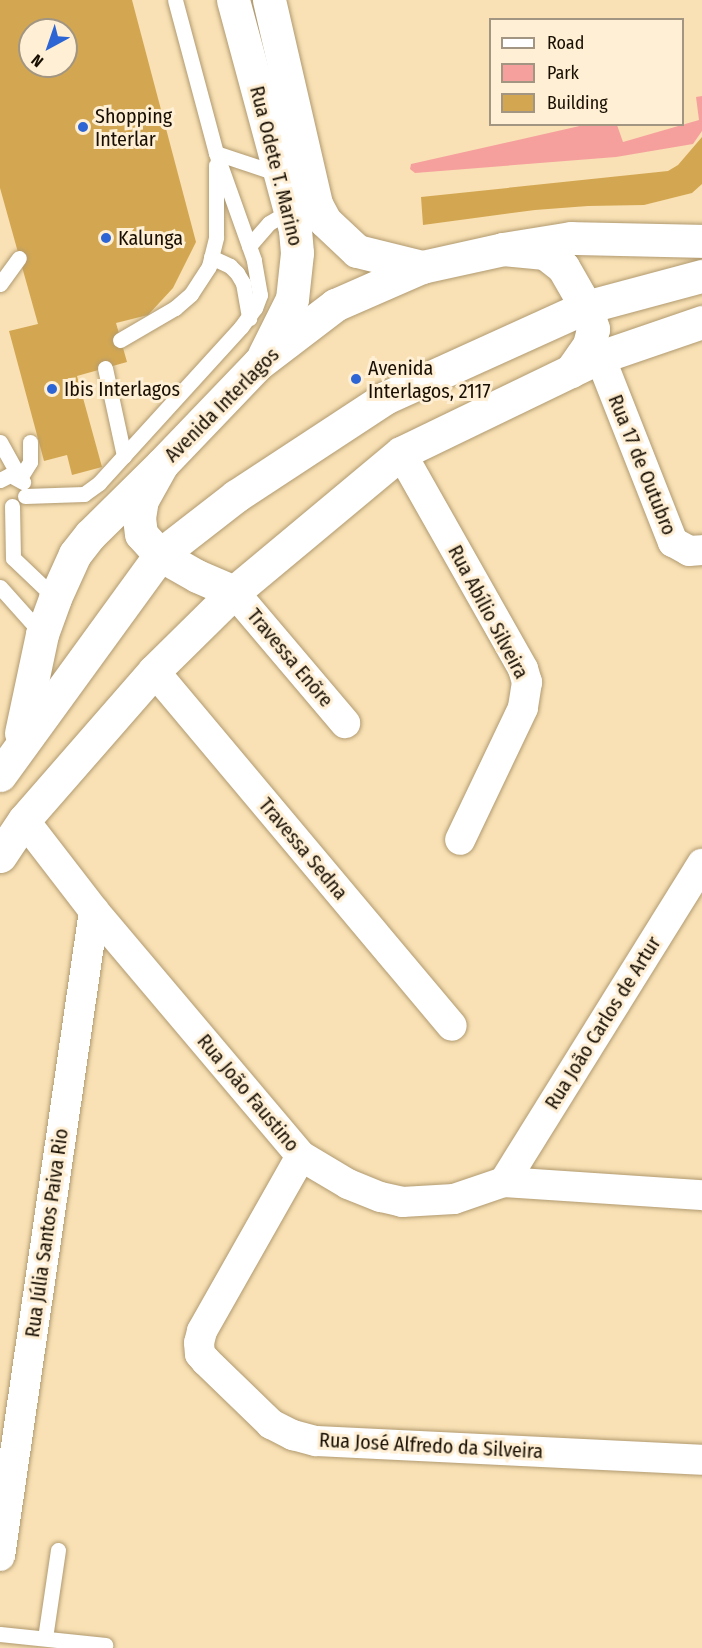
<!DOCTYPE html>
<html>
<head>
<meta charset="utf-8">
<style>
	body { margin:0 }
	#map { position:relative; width:702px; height:1648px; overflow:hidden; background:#f9e1b5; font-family:"Fira Sans Condensed",sans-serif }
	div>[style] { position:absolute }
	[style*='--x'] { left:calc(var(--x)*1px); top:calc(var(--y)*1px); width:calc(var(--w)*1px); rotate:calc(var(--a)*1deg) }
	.green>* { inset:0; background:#f6a09d }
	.building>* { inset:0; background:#d3a752 }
	.roads { filter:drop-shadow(0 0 2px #b19a70) drop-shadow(0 0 2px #b19a70) }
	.lane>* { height:15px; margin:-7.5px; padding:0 7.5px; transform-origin:7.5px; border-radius:7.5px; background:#fff }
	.street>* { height:30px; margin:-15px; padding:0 15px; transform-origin:15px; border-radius:15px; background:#fff }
	.secondary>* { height:33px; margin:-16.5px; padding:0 16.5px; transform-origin:16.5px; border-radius:16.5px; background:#fff }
	.primary>* { height:33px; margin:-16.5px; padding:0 16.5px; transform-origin:16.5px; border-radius:16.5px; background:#fff }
	.dots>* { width:16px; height:16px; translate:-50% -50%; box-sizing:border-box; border:3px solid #feefd5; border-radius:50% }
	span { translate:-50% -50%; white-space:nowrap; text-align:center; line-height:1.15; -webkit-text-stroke:6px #feefd5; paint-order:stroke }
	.poi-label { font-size:20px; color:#180f02 }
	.left { translate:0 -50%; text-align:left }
	.street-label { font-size:20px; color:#180f02 }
	.legend { position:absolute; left:489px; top:18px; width:195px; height:108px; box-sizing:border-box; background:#feefd5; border:2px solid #a29581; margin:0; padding:8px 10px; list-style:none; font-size:18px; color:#180f02 }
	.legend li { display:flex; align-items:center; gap:12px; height:30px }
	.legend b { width:30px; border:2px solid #a29581 }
	.north { position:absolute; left:18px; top:18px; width:60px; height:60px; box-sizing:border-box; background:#feefd5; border:2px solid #a29581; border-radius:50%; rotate:220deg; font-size:16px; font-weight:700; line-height:24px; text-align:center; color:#180f02 }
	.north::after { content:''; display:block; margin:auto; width:21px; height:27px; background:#2d66d4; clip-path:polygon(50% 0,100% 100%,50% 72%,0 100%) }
</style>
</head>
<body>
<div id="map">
	<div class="green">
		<i style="clip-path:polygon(702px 96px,702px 131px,693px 144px,616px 157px,415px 173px,410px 169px,411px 164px,584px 125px,617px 125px,623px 142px,699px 120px,696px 97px)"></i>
	</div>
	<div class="building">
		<i style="clip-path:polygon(evenodd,0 0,132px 0,196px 242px,173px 288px,148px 315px,116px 323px,127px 362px,77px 376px,102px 467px,72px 475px,67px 455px,44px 461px,9px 331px,38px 324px,0 188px,0 0,30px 30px,66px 30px,66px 66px,30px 66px,30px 30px)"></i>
		<i style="clip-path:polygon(702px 137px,702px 184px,692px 193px,644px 205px,588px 206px,535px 210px,423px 225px,421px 197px,668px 171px,678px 165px)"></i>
	</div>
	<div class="roads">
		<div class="lane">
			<i style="--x:216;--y:153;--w:66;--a:18.4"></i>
			<i style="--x:249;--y:246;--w:30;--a:-49"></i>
			<i style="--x:269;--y:223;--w:24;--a:-30"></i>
			<i style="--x:211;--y:257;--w:21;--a:25"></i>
			<i style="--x:230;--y:266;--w:10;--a:45"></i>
			<i style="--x:237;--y:273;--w:12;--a:59"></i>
			<i style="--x:243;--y:283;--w:36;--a:80"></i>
			<i style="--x:0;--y:284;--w:32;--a:-54"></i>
			<i style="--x:120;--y:340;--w:64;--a:-30.2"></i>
			<i style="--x:175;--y:308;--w:21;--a:-41"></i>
			<i style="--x:191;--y:294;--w:33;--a:-57"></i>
			<i style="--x:209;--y:266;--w:30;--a:-76"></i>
			<i style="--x:216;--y:237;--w:72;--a:-90"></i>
			<i style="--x:105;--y:368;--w:90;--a:77.8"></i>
			<i style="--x:0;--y:442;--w:41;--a:60.9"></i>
			<i style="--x:20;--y:478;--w:19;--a:-58"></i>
			<i style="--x:30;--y:462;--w:20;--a:-90"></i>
			<i style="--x:0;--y:480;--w:11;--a:-27"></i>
			<i style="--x:10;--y:475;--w:15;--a:28"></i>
			<i style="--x:25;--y:496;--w:59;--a:-1.9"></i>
			<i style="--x:84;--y:494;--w:19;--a:-36"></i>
			<i style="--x:99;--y:483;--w:211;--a:-47.7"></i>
			<i style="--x:241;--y:327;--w:24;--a:-54"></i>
			<i style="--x:255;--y:308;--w:14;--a:-69"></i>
			<i style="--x:260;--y:295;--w:36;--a:-100"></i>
			<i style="--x:254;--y:260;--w:114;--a:-109.6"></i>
			<i style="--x:216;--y:153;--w:158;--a:-105"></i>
			<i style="--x:12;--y:506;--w:52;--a:88.9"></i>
			<i style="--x:13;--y:558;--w:58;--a:43.6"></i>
			<i style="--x:0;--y:587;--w:63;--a:48.2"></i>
			<i style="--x:0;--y:1634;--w:106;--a:6"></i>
			<i style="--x:45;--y:1638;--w:89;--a:-81.6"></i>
		</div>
		<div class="street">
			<i style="--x:600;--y:357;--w:199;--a:68.5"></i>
			<i style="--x:673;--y:542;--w:18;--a:29"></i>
			<i style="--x:689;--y:551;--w:13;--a:-4"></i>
			<i style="--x:401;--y:453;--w:248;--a:60.5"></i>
			<i style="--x:523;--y:669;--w:14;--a:73"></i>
			<i style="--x:527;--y:682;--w:26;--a:99"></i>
			<i style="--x:523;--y:708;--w:146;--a:115.5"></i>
			<i style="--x:234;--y:592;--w:172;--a:49.7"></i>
			<i style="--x:154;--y:671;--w:463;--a:50"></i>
			<i style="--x:24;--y:820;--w:115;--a:52.4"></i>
			<i style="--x:94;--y:911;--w:321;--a:49.8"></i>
			<i style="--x:301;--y:1156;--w:55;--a:30.8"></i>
			<i style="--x:348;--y:1184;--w:35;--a:22"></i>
			<i style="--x:381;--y:1197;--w:22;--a:13"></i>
			<i style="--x:402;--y:1202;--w:52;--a:-3.3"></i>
			<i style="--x:454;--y:1199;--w:53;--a:-18.8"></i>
			<i style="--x:504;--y:1182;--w:198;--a:3.8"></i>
			<i style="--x:301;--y:1156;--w:201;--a:119.5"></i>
			<i style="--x:202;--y:1331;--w:12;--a:104"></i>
			<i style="--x:199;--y:1343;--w:11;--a:85"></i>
			<i style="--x:200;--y:1354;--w:9;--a:49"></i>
			<i style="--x:206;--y:1361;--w:91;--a:44.1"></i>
			<i style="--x:271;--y:1424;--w:25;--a:27"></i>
			<i style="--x:293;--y:1435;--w:24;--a:15"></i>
			<i style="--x:316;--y:1441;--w:386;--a:2.8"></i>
			<i style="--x:504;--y:1182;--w:375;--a:-58.1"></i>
			<i style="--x:0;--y:1556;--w:652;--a:-81.71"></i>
		</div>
		<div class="secondary">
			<i style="--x:233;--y:0;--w:238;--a:74.9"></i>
			<i style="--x:295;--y:230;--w:23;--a:85"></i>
			<i style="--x:297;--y:253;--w:46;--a:96.2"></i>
			<i style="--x:292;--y:299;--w:63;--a:116.6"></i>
			<i style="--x:269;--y:0;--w:209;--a:77"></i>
			<i style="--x:316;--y:204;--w:19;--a:62"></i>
			<i style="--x:325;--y:221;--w:44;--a:43.2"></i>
			<i style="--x:357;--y:251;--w:67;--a:13.8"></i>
			<i style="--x:234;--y:592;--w:40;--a:-156.6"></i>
			<i style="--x:197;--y:576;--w:43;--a:-150.4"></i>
			<i style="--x:160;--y:555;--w:28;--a:-132"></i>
			<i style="--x:141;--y:534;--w:16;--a:-97"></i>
			<i style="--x:139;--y:518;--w:18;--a:-81"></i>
			<i style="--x:142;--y:500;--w:41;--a:-60.9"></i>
			<i style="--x:162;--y:464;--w:140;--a:-46.2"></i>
			<i style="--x:259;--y:363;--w:96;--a:-37.3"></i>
			<i style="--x:335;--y:305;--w:95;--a:-23.6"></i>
			<i style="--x:422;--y:267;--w:83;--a:-12.5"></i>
			<i style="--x:503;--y:249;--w:42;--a:5.4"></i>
			<i style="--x:545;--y:253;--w:23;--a:38"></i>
			<i style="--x:563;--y:267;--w:46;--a:60.1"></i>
			<i style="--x:586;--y:307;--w:23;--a:72"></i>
			<i style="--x:593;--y:329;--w:16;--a:104"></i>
			<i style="--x:589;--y:345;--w:32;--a:125"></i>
		</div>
		<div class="primary">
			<i style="--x:503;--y:249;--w:69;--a:-9.2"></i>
			<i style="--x:571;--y:238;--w:131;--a:1.3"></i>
			<i style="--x:21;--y:733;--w:101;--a:-78"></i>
			<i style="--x:42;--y:634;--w:38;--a:-70"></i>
			<i style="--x:55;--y:598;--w:48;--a:-65.6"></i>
			<i style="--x:75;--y:554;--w:24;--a:-52"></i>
			<i style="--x:90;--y:535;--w:101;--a:-44.6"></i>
			<i style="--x:0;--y:775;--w:272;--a:-54"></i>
			<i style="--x:160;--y:555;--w:96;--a:-37.8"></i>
			<i style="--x:236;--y:496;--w:178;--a:-33.3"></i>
			<i style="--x:385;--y:398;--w:221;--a:-24.4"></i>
			<i style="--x:586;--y:307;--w:120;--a:-15"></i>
			<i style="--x:0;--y:856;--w:43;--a:-56.3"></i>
			<i style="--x:24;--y:820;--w:198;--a:-48.9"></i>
			<i style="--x:154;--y:671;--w:112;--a:-44.6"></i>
			<i style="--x:234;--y:592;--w:217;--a:-39.8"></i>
			<i style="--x:401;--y:453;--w:221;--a:-25.8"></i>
			<i style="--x:600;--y:357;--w:108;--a:-18.9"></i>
		</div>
	</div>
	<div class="dots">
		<i style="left:83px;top:127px;background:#2d66d4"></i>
		<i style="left:106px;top:238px;background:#2d66d4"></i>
		<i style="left:356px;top:379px;background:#2d66d4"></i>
		<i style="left:52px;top:389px;background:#2d66d4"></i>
	</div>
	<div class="poi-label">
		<span class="left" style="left:95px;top:128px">Shopping<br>Interlar</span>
		<span class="left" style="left:118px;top:238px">Kalunga</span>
		<span class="left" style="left:368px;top:380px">Avenida<br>Interlagos, 2117</span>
		<span class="left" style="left:64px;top:389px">Ibis Interlagos</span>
	</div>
	<div class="street-label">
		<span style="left:276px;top:166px;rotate:76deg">Rua Odete T. Marino</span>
		<span style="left:222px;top:405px;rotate:-45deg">Avenida Interlagos</span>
		<span style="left:642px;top:465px;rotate:68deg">Rua 17 de Outubro</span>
		<span style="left:488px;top:612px;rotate:62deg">Rua Abílio Silveira</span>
		<span style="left:290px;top:658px;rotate:50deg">Travessa Enõre</span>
		<span style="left:303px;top:849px;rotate:50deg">Travessa Sedna</span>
		<span style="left:603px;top:1023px;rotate:-58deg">Rua João Carlos de Artur</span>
		<span style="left:248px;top:1093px;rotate:50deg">Rua João Faustino</span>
		<span style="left:47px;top:1233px;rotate:-82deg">Rua Júlia Santos Paiva Rio</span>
		<span style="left:431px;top:1446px;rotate:3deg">Rua José Alfredo da Silveira</span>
	</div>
	<ul class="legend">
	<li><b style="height:8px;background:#fff"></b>Road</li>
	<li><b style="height:16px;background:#f6a09d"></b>Park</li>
	<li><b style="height:16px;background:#d3a752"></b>Building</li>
	</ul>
	<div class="north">N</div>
</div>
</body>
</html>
